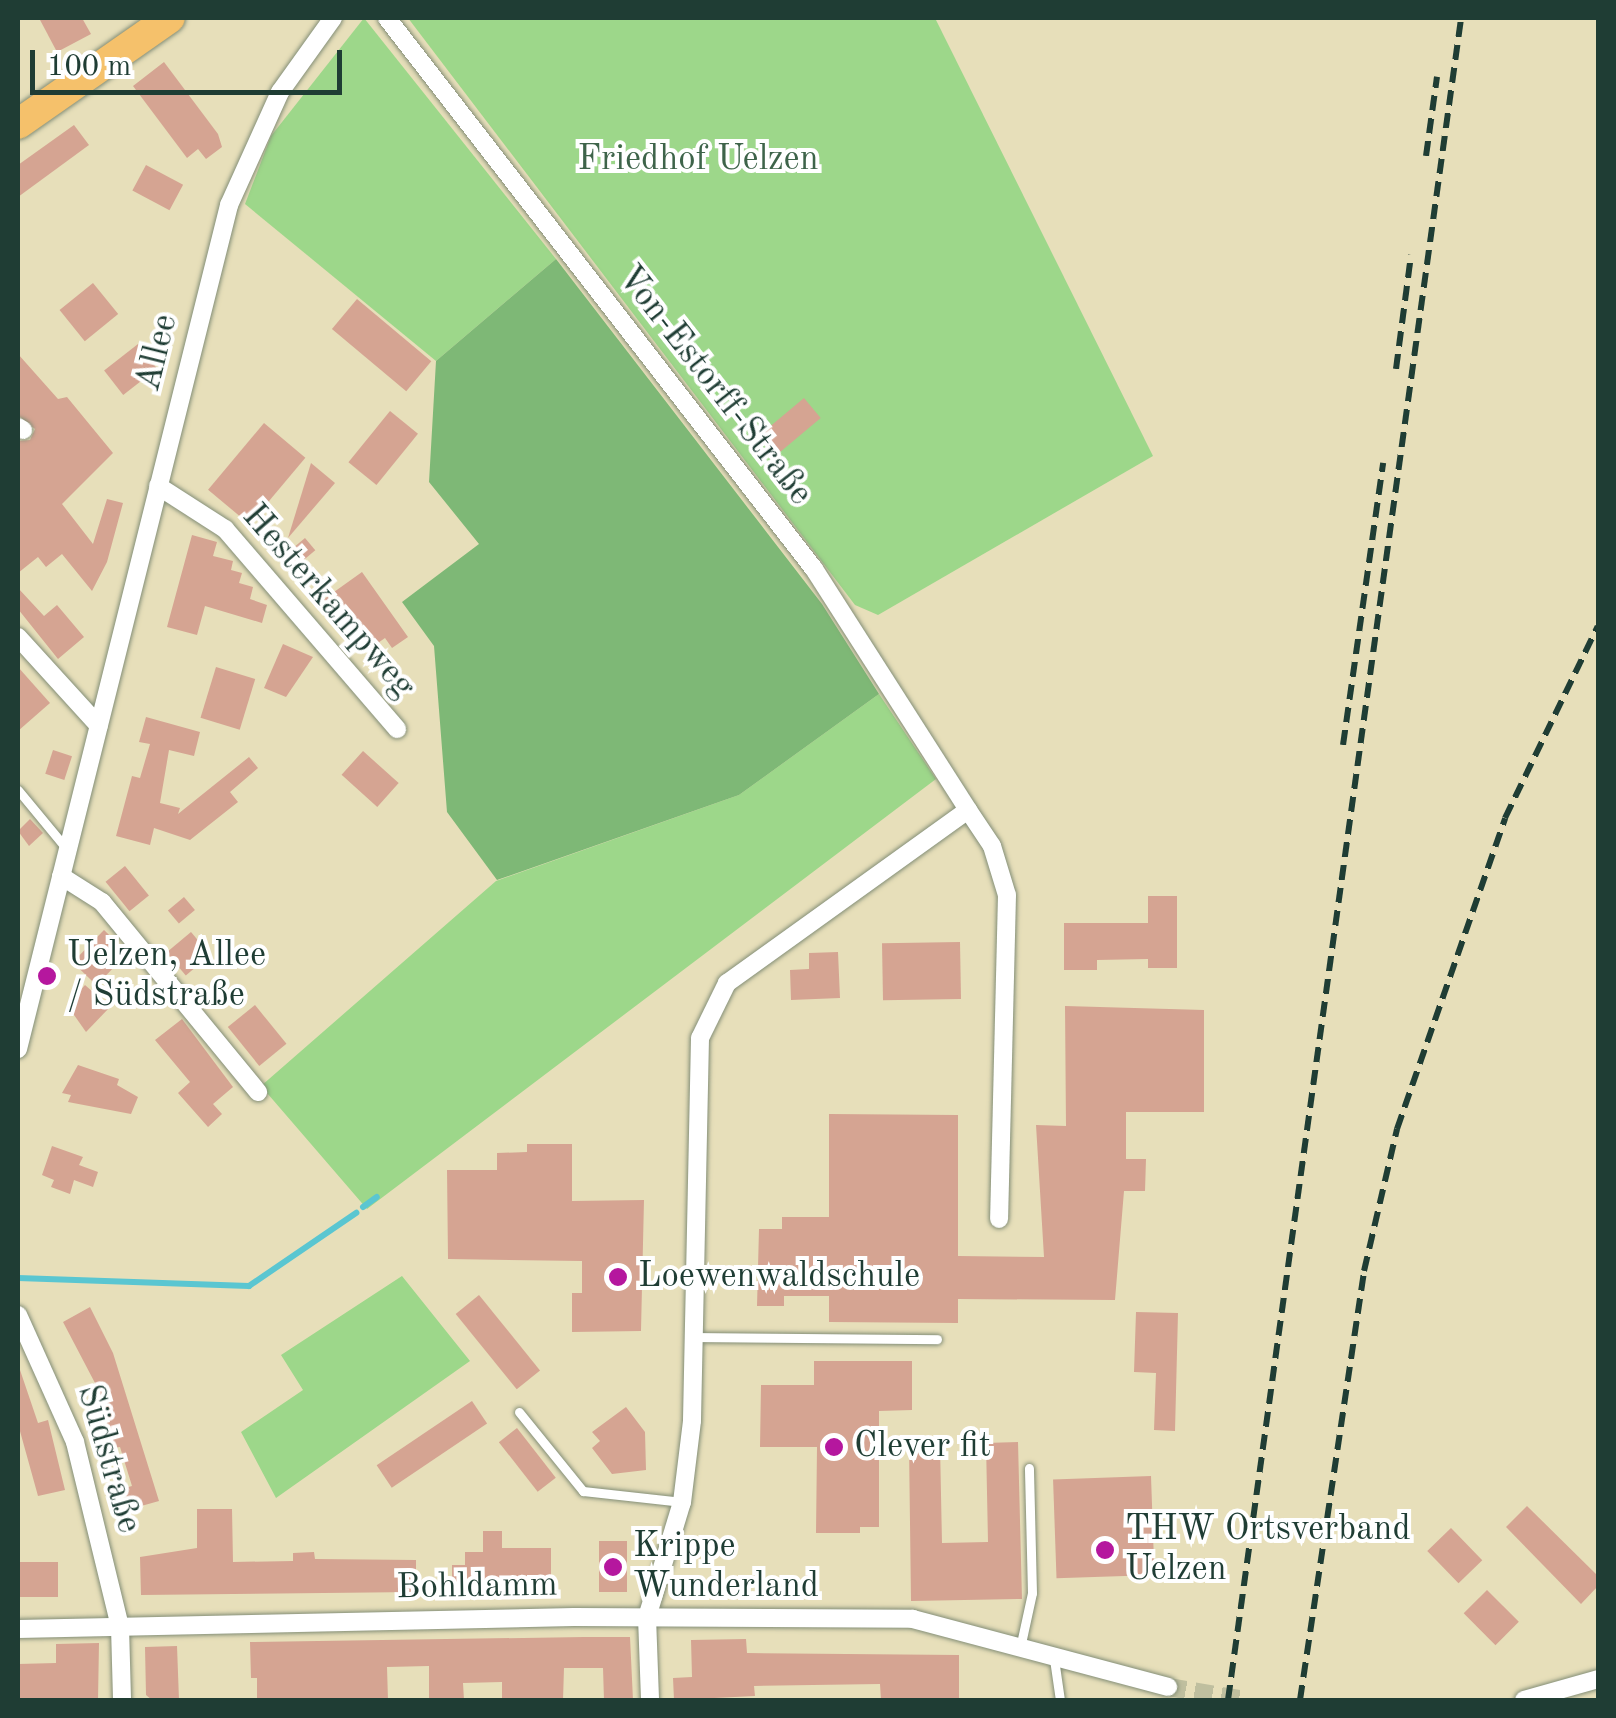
<!DOCTYPE html>
<html>
<head>
<meta charset="utf-8">
<style>
	body { margin:0 }
	#map { position:relative; width:1616px; height:1718px; overflow:hidden; background:#e7dfba; font-family:"Old Standard TT",serif }
	div>[style] { position:absolute }
	[style*='--x'] { left:calc(var(--x)*1px); top:calc(var(--y)*1px); width:calc(var(--w)*1px); rotate:calc(var(--a)*1deg) }
	.green>* { inset:0; background:#9dd78a }
	.forest>* { inset:0; background:#7eb876 }
	.stream>* { height:6px; margin:-3px; padding:0 3px; transform-origin:3px; border-radius:3px; background:#5ac6d1 }
	.building>* { inset:0; background:#d5a492; transform-origin:0 0 }
	.minor-tunnel>* { height:18px; margin-top:-9px; transform-origin:0; background:repeating-linear-gradient(90deg,#bfbf9f 0 18px,transparent 0 27px) }
	.roads { filter:drop-shadow(0 0 2px #838e77) drop-shadow(0 0 2px #838e77) }
	.service>* { height:9px; margin:-4.5px; padding:0 4.5px; transform-origin:4.5px; border-radius:4.5px; background:#fff }
	.minor>* { height:18px; margin:-9px; padding:0 9px; transform-origin:9px; border-radius:9px; background:#fff }
	.primary>* { height:30px; margin:-15px; padding:0 15px; transform-origin:15px; border-radius:15px; background:#f5c16b }
	.rail>* { height:6px; margin-top:-3px; transform-origin:0; background:repeating-linear-gradient(90deg,#1f3d34 0 15px,transparent 0 23px) }
	.dots>* { width:28px; height:28px; translate:-50% -50%; box-sizing:border-box; border:5px solid #fff; border-radius:50% }
	span { translate:-50% -50%; white-space:nowrap; text-align:center; line-height:1.15; -webkit-text-stroke:8px #fff; paint-order:stroke }
	.park-label { font-size:35px; color:#3e644a }
	.street-label { font-size:35px; color:#1f3d34 }
	.poi-label { font-size:35px; color:#1f3d34 }
	.left { translate:0 -50%; text-align:left }
	.frame { position:absolute; inset:0; border:20px solid #1f3d34; pointer-events:none }
	.scale { position:absolute; left:30px; top:50px; width:312px; height:45px; box-sizing:border-box; border:5px solid #1f3d34; border-top:0; padding-left:12px; font-size:30px; line-height:35px; white-space:nowrap; color:#1f3d34; -webkit-text-stroke:8px #fff; paint-order:stroke }
</style>
</head>
<body>
<div id="map">
	<div class="green">
		<i style="clip-path:polygon(364px 18px,556px 259px,436px 361px,245px 204px,271px 136px)"></i>
		<i style="clip-path:polygon(408px 18px,935px 18px,1153px 456px,878px 615px,855px 605px)"></i>
		<i style="clip-path:polygon(879px 694px,936px 779px,367px 1209px,261px 1086px,496px 881px,739px 795px)"></i>
		<i style="clip-path:polygon(402px 1276px,470px 1361px,276px 1498px,241px 1432px,303px 1390px,281px 1355px)"></i>
	</div>
	<div class="forest">
		<i style="clip-path:polygon(556px 259px,822px 604px,879px 694px,739px 795px,497px 880px,447px 812px,434px 646px,402px 602px,479px 544px,429px 482px,436px 361px)"></i>
	</div>
	<div class="stream">
		<i style="--x:363;--y:1207;--w:17;--a:-36"></i>
		<i style="--x:18;--y:1278;--w:231;--a:2"></i>
		<i style="--x:249;--y:1286;--w:130;--a:-34.3"></i>
	</div>
	<div class="building">
		<i style="clip-path:polygon(39px 18px,82px 18px,91px 34px,57px 52px)"></i>
		<i style="clip-path:polygon(164px 62px,218px 134px,222px 147px,206px 159px,198px 149px,187px 158px,133px 86px)"></i>
		<i style="clip-path:polygon(74px 125px,89px 145px,18px 197px,18px 165px)"></i>
		<i style="left:146px;top:165px;width:42px;height:29px;rotate:28deg"></i>
		<i style="left:93px;top:283px;width:40px;height:43px;rotate:51deg"></i>
		<i style="left:357px;top:299px;width:97px;height:39px;rotate:40deg"></i>
		<i style="left:138px;top:344px;width:31px;height:43px;rotate:52deg"></i>
		<i style="clip-path:polygon(18px 354px,58px 399px,67px 397px,113px 453px,62px 504px,93px 544px,107px 499px,123px 503px,107px 562px,92px 591px,62px 554px,46px 567px,38px 557px,18px 573px,18px 441px,30px 440px,35px 429px,18px 415px)"></i>
		<i style="left:804px;top:398px;width:26px;height:53px;rotate:50deg"></i>
		<i style="left:390px;top:411px;width:36px;height:66px;rotate:39deg"></i>
		<i style="left:264px;top:423px;width:54px;height:87px;rotate:40deg"></i>
		<i style="clip-path:polygon(311px 463px,335px 483px,288px 538px)"></i>
		<i style="clip-path:polygon(192px 535px,217px 542px,213px 556px,233px 561px,231px 570px,242px 573px,239px 583px,253px 587px,250px 599px,267px 605px,262px 623px,205px 606px,197px 635px,167px 627px)"></i>
		<i style="left:305px;top:538px;width:16px;height:26px;rotate:50deg"></i>
		<i style="clip-path:polygon(362px 572px,408px 637px,392px 648px,385px 638px,375px 645px,355px 617px,339px 629px,320px 602px)"></i>
		<i style="clip-path:polygon(18px 588px,44px 616px,57px 605px,84px 637px,58px 659px,18px 609px)"></i>
		<i style="clip-path:polygon(283px 644px,313px 657px,286px 697px,264px 688px)"></i>
		<i style="clip-path:polygon(18px 667px,50px 703px,18px 731px)"></i>
		<i style="left:216px;top:667px;width:41px;height:53px;rotate:17deg"></i>
		<i style="clip-path:polygon(146px 717px,200px 732px,194px 756px,169px 750px,160px 803px,180px 808px,178px 814px,249px 757px,258px 768px,230px 792px,238px 802px,190px 840px,154px 828px,150px 845px,116px 836px,132px 776px,140px 778px,150px 744px,139px 742px)"></i>
		<i style="left:53px;top:750px;width:20px;height:25px;rotate:18deg"></i>
		<i style="left:363px;top:751px;width:48px;height:32px;rotate:42deg"></i>
		<i style="clip-path:polygon(30px 819px,43px 833px,29px 846px,18px 831px)"></i>
		<i style="left:125px;top:866px;width:38px;height:25px;rotate:51deg"></i>
		<i style="clip-path:polygon(1148px 896px,1177px 896px,1177px 968px,1148px 968px,1148px 959px,1097px 960px,1097px 970px,1064px 970px,1064px 923px,1148px 923px)"></i>
		<i style="left:184px;top:897px;width:17px;height:21px;rotate:50deg"></i>
		<i style="left:104px;top:930px;width:33px;height:45px;rotate:44deg"></i>
		<i style="left:191px;top:932px;width:30px;height:32px;rotate:50deg"></i>
		<i style="left:960px;top:942px;width:57px;height:78px;rotate:89deg"></i>
		<i style="clip-path:polygon(838px 952px,840px 998px,791px 1000px,790px 970px,809px 969px,809px 953px)"></i>
		<i style="clip-path:polygon(85px 985px,110px 1007px,86px 1032px,67px 1005px)"></i>
		<i style="left:255px;top:1005px;width:50px;height:35px;rotate:51deg"></i>
		<i style="clip-path:polygon(1065px 1006px,1204px 1010px,1204px 1112px,1126px 1112px,1126px 1159px,1146px 1159px,1145px 1191px,1124px 1191px,1115px 1300px,958px 1299px,958px 1323px,829px 1322px,829px 1296px,784px 1296px,784px 1306px,757px 1306px,759px 1229px,782px 1229px,782px 1217px,829px 1217px,829px 1114px,958px 1115px,958px 1256px,1044px 1257px,1036px 1125px,1066px 1126px)"></i>
		<i style="clip-path:polygon(182px 1019px,233px 1087px,213px 1104px,222px 1114px,208px 1127px,178px 1093px,190px 1082px,155px 1040px)"></i>
		<i style="clip-path:polygon(78px 1065px,119px 1079px,117px 1085px,138px 1097px,131px 1114px,68px 1102px,71px 1095px,62px 1093px)"></i>
		<i style="clip-path:polygon(527px 1144px,572px 1144px,572px 1201px,644px 1200px,641px 1331px,572px 1332px,572px 1293px,582px 1293px,582px 1261px,448px 1259px,447px 1170px,497px 1170px,497px 1153px,527px 1152px)"></i>
		<i style="clip-path:polygon(52px 1146px,83px 1157px,79px 1165px,98px 1172px,93px 1187px,74px 1180px,70px 1194px,51px 1187px,54px 1180px,42px 1175px)"></i>
		<i style="left:479px;top:1295px;width:97px;height:30px;rotate:51deg"></i>
		<i style="clip-path:polygon(90px 1307px,113px 1353px,159px 1501px,127px 1510px,121px 1489px,132px 1486px,120px 1447px,114px 1448px,95px 1383px,63px 1322px)"></i>
		<i style="clip-path:polygon(1136px 1312px,1178px 1313px,1175px 1431px,1154px 1430px,1156px 1373px,1134px 1372px)"></i>
		<i style="clip-path:polygon(814px 1361px,912px 1361px,912px 1410px,879px 1411px,879px 1527px,860px 1527px,860px 1533px,816px 1533px,817px 1447px,760px 1447px,761px 1385px,814px 1385px)"></i>
		<i style="clip-path:polygon(20px 1370px,38px 1423px,48px 1420px,65px 1490px,38px 1496px,18px 1424px)"></i>
		<i style="left:472px;top:1401px;width:27px;height:115px;rotate:56deg"></i>
		<i style="clip-path:polygon(626px 1407px,645px 1432px,646px 1470px,612px 1474px,592px 1448px,600px 1441px,592px 1432px)"></i>
		<i style="left:517px;top:1428px;width:63px;height:23px;rotate:52deg"></i>
		<i style="clip-path:polygon(1018px 1442px,1022px 1599px,911px 1601px,909px 1445px,940px 1445px,942px 1543px,988px 1542px,986px 1443px)"></i>
		<i style="left:1151px;top:1476px;width:99px;height:98px;rotate:88deg"></i>
		<i style="clip-path:polygon(1527px 1506px,1598px 1576px,1598px 1586px,1581px 1604px,1506px 1527px)"></i>
		<i style="clip-path:polygon(197px 1509px,232px 1509px,233px 1562px,293px 1561px,293px 1553px,314px 1552px,315px 1559px,416px 1560px,416px 1592px,141px 1595px,140px 1557px,197px 1548px)"></i>
		<i style="left:1451px;top:1528px;width:45px;height:33px;rotate:46deg"></i>
		<i style="clip-path:polygon(483px 1531px,502px 1531px,502px 1548px,551px 1548px,551px 1582px,483px 1582px,483px 1591px,452px 1591px,452px 1565px,465px 1565px,465px 1552px,483px 1552px)"></i>
		<i style="left:627px;top:1541px;width:51px;height:28px;rotate:90deg"></i>
		<i style="left:18px;top:1562px;width:40px;height:35px"></i>
		<i style="left:1487px;top:1590px;width:45px;height:33px;rotate:45deg"></i>
		<i style="clip-path:polygon(584px 1637px,630px 1637px,633px 1700px,604px 1700px,603px 1668px,564px 1668px,563px 1700px,502px 1700px,502px 1682px,463px 1683px,464px 1700px,429px 1700px,429px 1666px,387px 1667px,388px 1700px,257px 1700px,257px 1678px,251px 1678px,250px 1642px)"></i>
		<i style="clip-path:polygon(746px 1639px,747px 1653px,959px 1655px,959px 1700px,881px 1700px,880px 1684px,754px 1686px,755px 1696px,674px 1700px,673px 1678px,692px 1677px,691px 1640px)"></i>
		<i style="clip-path:polygon(99px 1643px,98px 1700px,18px 1700px,18px 1664px,56px 1663px,56px 1644px)"></i>
		<i style="clip-path:polygon(177px 1646px,179px 1700px,152px 1700px,146px 1695px,145px 1647px)"></i>
	</div>
	<div class="minor-tunnel">
		<i style="--x:1168;--y:1687;--w:79;--a:9.5"></i>
	</div>
	<div class="roads">
		<div class="service">
			<i style="--x:18;--y:790;--w:75;--a:50.4"></i>
			<i style="--x:694;--y:1337;--w:243;--a:0.5"></i>
			<i style="--x:519;--y:1412;--w:102;--a:51"></i>
			<i style="--x:583;--y:1491;--w:100;--a:6.3"></i>
			<i style="--x:1020;--y:1648;--w:56;--a:-77.7"></i>
			<i style="--x:1032;--y:1593;--w:125;--a:-91.4"></i>
			<i style="--x:1054;--y:1659;--w:41;--a:81.7"></i>
		</div>
		<div class="minor">
			<i style="--x:387;--y:18;--w:697;--a:52.23"></i>
			<i style="--x:814;--y:569;--w:286;--a:57.4"></i>
			<i style="--x:968;--y:810;--w:297;--a:144.3"></i>
			<i style="--x:727;--y:983;--w:61;--a:116.1"></i>
			<i style="--x:700;--y:1038;--w:383;--a:91.2"></i>
			<i style="--x:692;--y:1421;--w:82;--a:97"></i>
			<i style="--x:682;--y:1502;--w:120;--a:106.9"></i>
			<i style="--x:647;--y:1617;--w:83;--a:87.9"></i>
			<i style="--x:18;--y:427;--w:6;--a:31"></i>
			<i style="--x:158;--y:486;--w:80;--a:32.7"></i>
			<i style="--x:225;--y:529;--w:264;--a:49.3"></i>
			<i style="--x:18;--y:637;--w:120;--a:47.7"></i>
			<i style="--x:968;--y:810;--w:43;--a:56.3"></i>
			<i style="--x:992;--y:846;--w:51;--a:73"></i>
			<i style="--x:1007;--y:895;--w:324;--a:91.4"></i>
			<i style="--x:61;--y:876;--w:49;--a:32.4"></i>
			<i style="--x:102;--y:902;--w:246;--a:50.6"></i>
			<i style="--x:18;--y:1049;--w:870;--a:-75.96"></i>
			<i style="--x:229;--y:205;--w:124;--a:-65.7"></i>
			<i style="--x:280;--y:92;--w:91;--a:-54.4"></i>
			<i style="--x:18;--y:1315;--w:139;--a:65.8"></i>
			<i style="--x:75;--y:1442;--w:190;--a:76.3"></i>
			<i style="--x:120;--y:1627;--w:73;--a:88.4"></i>
			<i style="--x:18;--y:1629;--w:556;--a:-1.24"></i>
			<i style="--x:574;--y:1617;--w:339;--a:0.3"></i>
			<i style="--x:913;--y:1619;--w:264;--a:14.9"></i>
			<i style="--x:1524;--y:1700;--w:77;--a:-15.8"></i>
		</div>
		<div class="primary">
			<i style="--x:18;--y:124;--w:185;--a:-34.9"></i>
		</div>
	</div>
	<div class="rail">
		<i style="--x:1426;--y:156;--w:80;--a:-82.1"></i>
		<i style="--x:1396;--y:369;--w:115;--a:-82.5"></i>
		<i style="--x:1343;--y:745;--w:285;--a:-81.9"></i>
		<i style="--x:1228;--y:1700;--w:1698;--a:-82.11"></i>
		<i style="--x:1300;--y:1700;--w:434;--a:-81.5"></i>
		<i style="--x:1364;--y:1271;--w:146;--a:-76.9"></i>
		<i style="--x:1397;--y:1129;--w:329;--a:-70.8"></i>
		<i style="--x:1505;--y:818;--w:213;--a:-64.2"></i>
	</div>
	<div class="dots">
		<i style="left:47px;top:976px;background:#b5179e"></i>
		<i style="left:618px;top:1277px;background:#b5179e"></i>
		<i style="left:834px;top:1447px;background:#b5179e"></i>
		<i style="left:1105px;top:1550px;background:#b5179e"></i>
		<i style="left:613px;top:1567px;background:#b5179e"></i>
	</div>
	<div class="park-label">
		<span style="left:698px;top:160px">Friedhof Uelzen</span>
	</div>
	<div class="street-label">
		<span style="left:158px;top:353px;rotate:-76deg">Allee</span>
		<span style="left:714px;top:386px;rotate:52deg">Von-Estorff-Straße</span>
		<span style="left:328px;top:602px;rotate:49deg">Hesterkampweg</span>
		<span style="left:108px;top:1459px;rotate:74deg">Südstraße</span>
		<span style="left:477px;top:1587px;rotate:-1deg">Bohldamm</span>
	</div>
	<div class="poi-label">
		<span class="left" style="left:67px;top:976px">Uelzen, Allee<br>/ Südstraße</span>
		<span class="left" style="left:638px;top:1277px">Loewenwaldschule</span>
		<span class="left" style="left:854px;top:1447px">Clever fit</span>
		<span class="left" style="left:1125px;top:1550px">THW Ortsverband<br>Uelzen</span>
		<span class="left" style="left:633px;top:1567px">Krippe<br>Wunderland</span>
	</div>
	<div class="frame"></div>
	<div class="scale">100 m</div>
</div>
</body>
</html>
